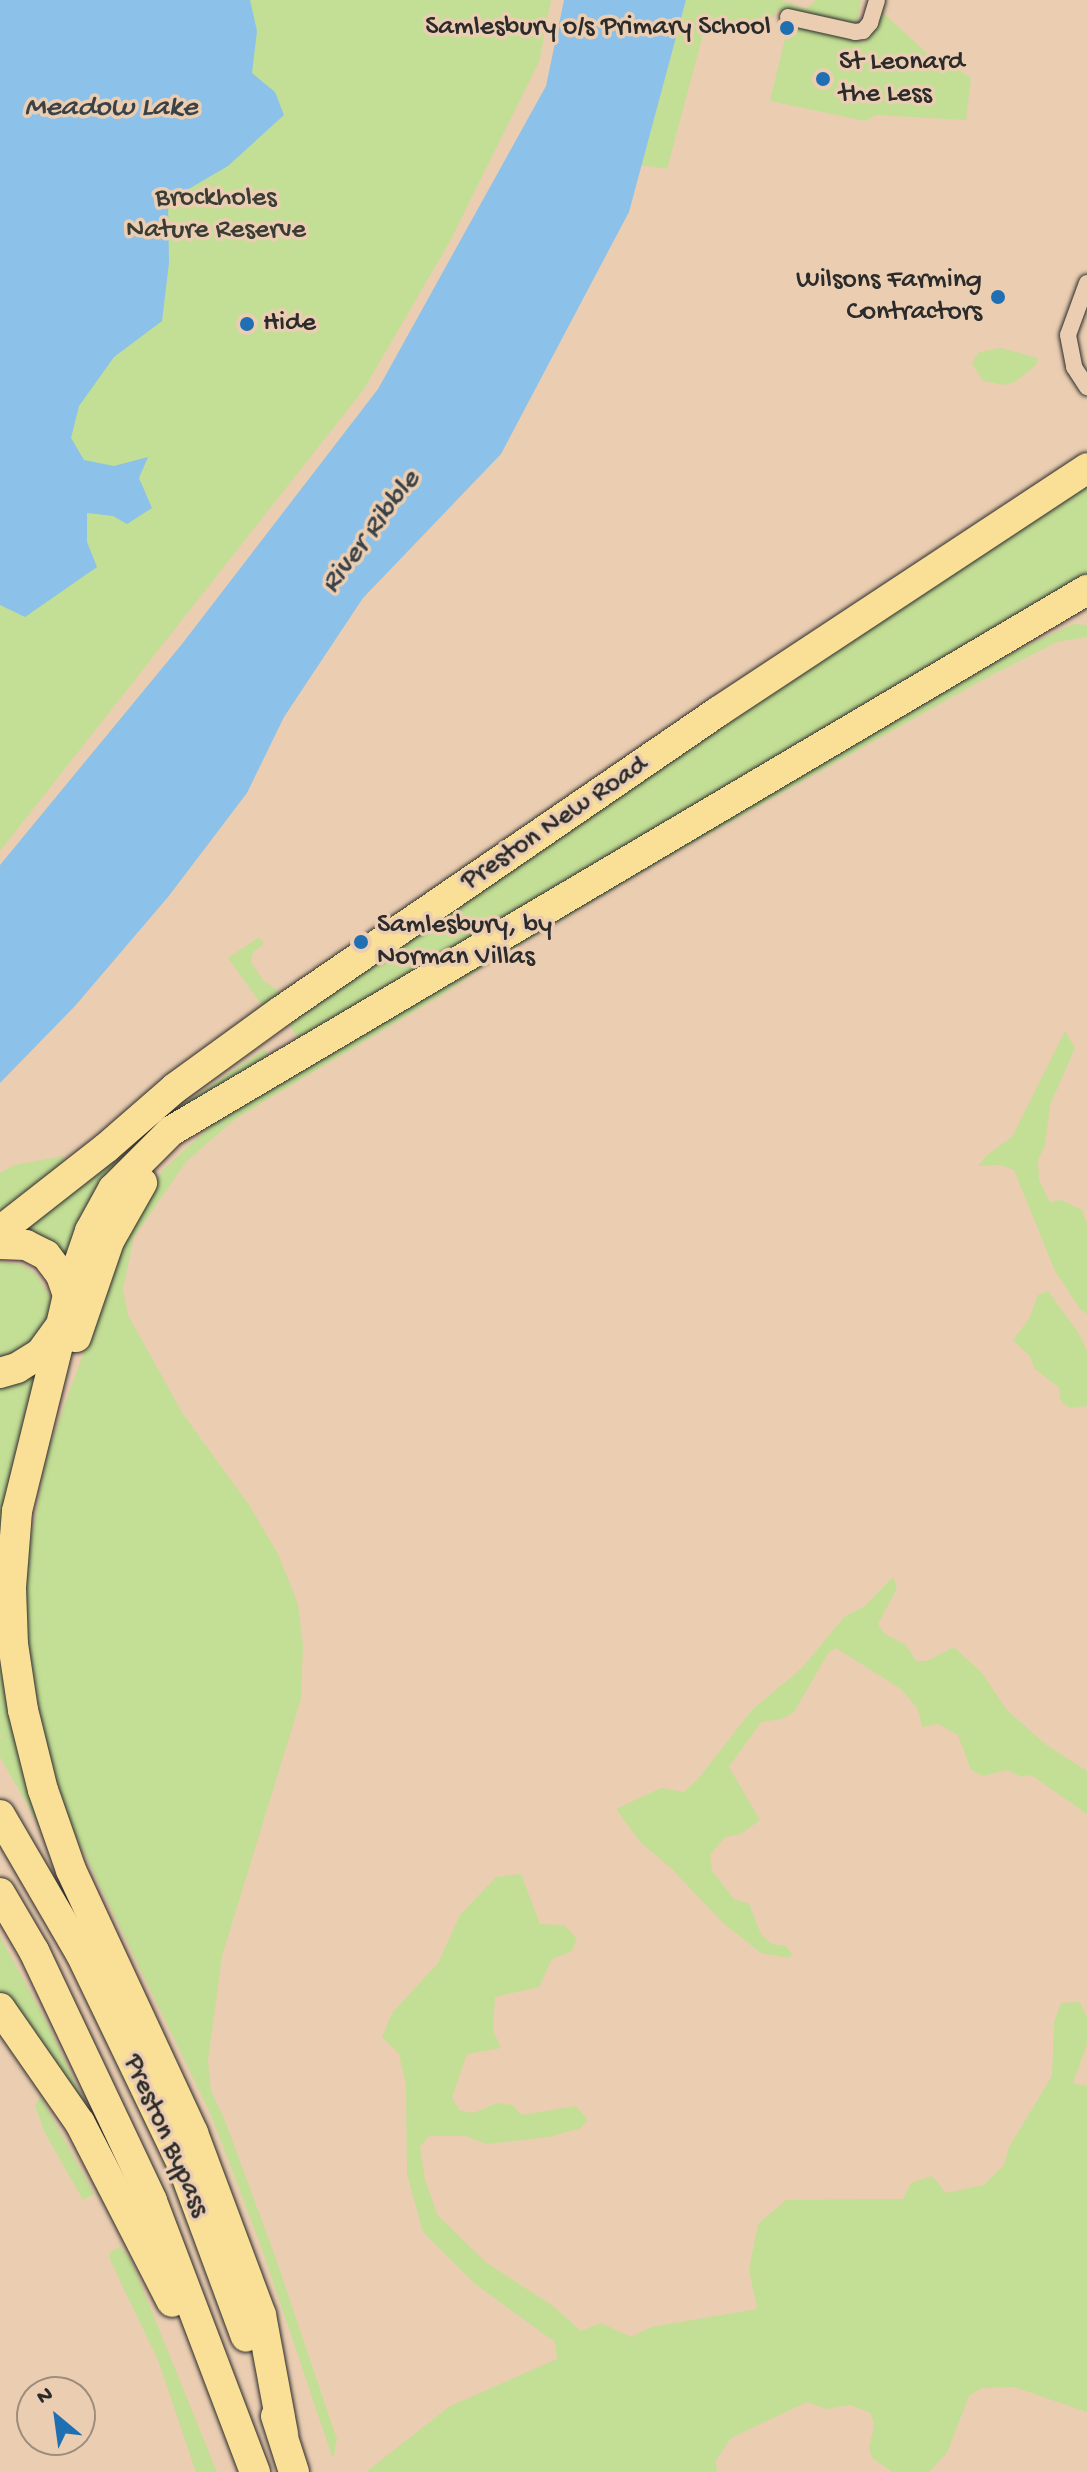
<!DOCTYPE html>
<html>
<head>
<meta charset="utf-8">
<style>
	body { margin:0 }
	#map { position:relative; width:1087px; height:2472px; overflow:hidden; background:#ebceb2; font-family:"Gochi Hand",sans-serif }
	div>[style] { position:absolute }
	[style*='--x'] { left:calc(var(--x)*1px); top:calc(var(--y)*1px); width:calc(var(--w)*1px); rotate:calc(var(--a)*1deg) }
	.green>* { inset:0; background:#c3de95 }
	.water>* { inset:0; background:#8cc1e9 }
	.roads { filter:drop-shadow(0 0 2px #2b2b2b) drop-shadow(0 0 2px #2b2b2b) }
	.street>* { height:16px; margin:-8px; padding:0 8px; transform-origin:8px; border-radius:8px; background:#ebceb2 }
	.highway>* { height:30px; margin:-15px; padding:0 15px; transform-origin:15px; border-radius:15px; background:#fadf96 }
	.dots>* { width:22px; height:22px; translate:-50% -50%; box-sizing:border-box; border:4px solid #ebceb2; border-radius:50% }
	span { translate:-50% -50%; white-space:nowrap; text-align:center; line-height:1.15; -webkit-text-stroke:7px #ebceb2; paint-order:stroke }
	.poi-label { font-size:28px; color:#2b2b2b }
	.right { translate:-100% -50%; text-align:right }
	.left { translate:0 -50%; text-align:left }
	.park-label { font-size:28px; color:#3a3d36 }
	.street-label { font-size:28px; color:#2b2b2b }
	.water-label { font-size:30px; color:#3a4248; font-style:italic }
	.north { position:absolute; left:16px; top:2376px; width:80px; height:80px; box-sizing:border-box; background:#ebceb2; border:2px solid #9e8d7c; border-radius:50%; rotate:331deg; font-size:22px; font-weight:700; line-height:32px; text-align:center; color:#2b2b2b }
	.north::after { content:''; display:block; margin:auto; width:28px; height:36px; background:#1f6fb2; clip-path:polygon(50% 0,100% 100%,50% 72%,0 100%) }
</style>
</head>
<body>
<div id="map">
	<div class="green">
		<i style="clip-path:polygon(0 0,551px 0,539px 62px,450px 241px,364px 389px,0 851px)"></i>
		<i style="clip-path:polygon(686px 0,782px 0,806px 9px,816px 0,861px 0,856px 27px,776px 10px,774px 18px,763px 15px,759px 31px,707px 20px,667px 169px,641px 165px)"></i>
		<i style="clip-path:polygon(879px 9px,942px 67px,947px 62px,971px 78px,966px 120px,876px 115px,865px 121px,770px 101px,789px 21px,864px 43px)"></i>
		<i style="clip-path:polygon(1001px 348px,1038px 358px,1036px 365px,1015px 382px,1003px 385px,983px 381px,972px 363px,979px 352px)"></i>
		<i style="clip-path:polygon(1087px 477px,1087px 580px,298px 1039px,287px 1020px)"></i>
		<i style="clip-path:polygon(1073px 624px,1087px 625px,1087px 637px,1057px 642px,988px 677px,666px 858px,485px 965px,445px 993px,235px 1119px,186px 1162px,134px 1237px,123px 1289px,128px 1315px,183px 1414px,249px 1505px,278px 1554px,298px 1604px,303px 1646px,301px 1699px,222px 1956px,208px 2060px,211px 2091px,224px 2118px,275px 2256px,337px 2439px,333px 2459px,264px 2255px,211px 2115px,70px 1824px,48px 1754px,27px 1653px,22px 1589px,47px 1453px,134px 1215px,162px 1171px,233px 1105px,986px 665px)"></i>
		<i style="clip-path:polygon(259px 937px,264px 944px,253px 952px,251px 962px,264px 981px,282px 993px,263px 1007px,228px 958px)"></i>
		<i style="clip-path:polygon(1065px 1031px,1075px 1048px,1050px 1105px,1045px 1145px,1038px 1160px,1039px 1180px,1050px 1202px,1061px 1200px,1082px 1210px,1087px 1224px,1087px 1314px,1080px 1309px,1055px 1271px,1014px 1170px,1001px 1165px,978px 1166px,987px 1155px,1012px 1137px)"></i>
		<i style="clip-path:polygon(265px 1049px,268px 1055px,172px 1119px,67px 1263px,14px 1232px,108px 1156px,114px 1163px,185px 1103px)"></i>
		<i style="clip-path:polygon(64px 1156px,63px 1165px,0 1214px,0 1173px,14px 1165px)"></i>
		<i style="clip-path:polygon(0 1262px,23px 1265px,35px 1273px,49px 1295px,50px 1309px,47px 1320px,27px 1346px,0 1359px)"></i>
		<i style="clip-path:polygon(1048px 1291px,1078px 1332px,1087px 1351px,1087px 1406px,1070px 1408px,1061px 1402px,1059px 1388px,1034px 1368px,1030px 1356px,1013px 1340px,1029px 1319px,1038px 1295px)"></i>
		<i style="clip-path:polygon(37px 1366px,12px 1464px,0 1542px,0 1382px)"></i>
		<i style="clip-path:polygon(893px 1577px,897px 1588px,878px 1624px,885px 1634px,906px 1645px,916px 1661px,927px 1661px,954px 1647px,982px 1673px,1007px 1710px,1045px 1744px,1087px 1771px,1087px 1814px,1031px 1775px,1022px 1777px,1007px 1770px,983px 1776px,971px 1770px,958px 1735px,938px 1724px,922px 1727px,918px 1709px,901px 1689px,836px 1648px,829px 1652px,794px 1712px,782px 1719px,761px 1722px,729px 1767px,760px 1820px,741px 1834px,725px 1837px,710px 1855px,712px 1871px,734px 1899px,749px 1904px,761px 1934px,772px 1944px,786px 1946px,792px 1954px,789px 1958px,761px 1953px,723px 1923px,671px 1868px,640px 1842px,616px 1809px,661px 1788px,684px 1792px,698px 1779px,752px 1710px,802px 1668px,844px 1617px,865px 1606px)"></i>
		<i style="clip-path:polygon(0 1658px,20px 1751px,40px 1827px,0 1757px,0 1737px,5px 1738px,0 1735px)"></i>
		<i style="clip-path:polygon(521px 1874px,540px 1924px,564px 1925px,577px 1938px,572px 1951px,552px 1959px,539px 1987px,495px 1997px,493px 2030px,501px 2048px,467px 2054px,452px 2097px,459px 2110px,474px 2113px,497px 2103px,513px 2105px,521px 2115px,576px 2106px,588px 2120px,581px 2128px,549px 2137px,487px 2144px,465px 2136px,429px 2136px,420px 2147px,425px 2180px,438px 2216px,487px 2263px,553px 2306px,581px 2331px,601px 2323px,631px 2337px,651px 2327px,757px 2309px,749px 2269px,758px 2224px,786px 2200px,903px 2199px,911px 2183px,932px 2176px,946px 2193px,984px 2185px,1004px 2165px,1009px 2147px,1052px 2076px,1054px 2022px,1061px 2003px,1079px 2002px,1087px 2017px,1087px 2044px,1073px 2083px,1087px 2086px,1087px 2412px,1014px 2387px,982px 2388px,969px 2396px,947px 2453px,929px 2472px,892px 2472px,872px 2458px,869px 2448px,874px 2426px,871px 2413px,850px 2405px,826px 2409px,807px 2402px,731px 2438px,716px 2460px,717px 2472px,366px 2472px,450px 2406px,557px 2359px,555px 2342px,475px 2284px,423px 2232px,407px 2174px,406px 2086px,399px 2054px,382px 2037px,392px 2013px,438px 1963px,460px 1915px,496px 1877px)"></i>
		<i style="clip-path:polygon(0 1936px,49px 2027px,90px 2115px,0 1994px)"></i>
		<i style="clip-path:polygon(40px 2096px,94px 2194px,83px 2200px,45px 2133px,35px 2106px)"></i>
		<i style="clip-path:polygon(120px 2247px,131px 2260px,217px 2472px,196px 2472px,158px 2360px,110px 2260px,110px 2252px)"></i>
	</div>
	<div class="water">
		<i style="clip-path:polygon(0 0,250px 0,257px 31px,252px 73px,275px 92px,284px 115px,228px 166px,168px 201px,169px 263px,162px 321px,114px 357px,79px 406px,71px 438px,84px 460px,114px 466px,148px 457px,139px 478px,152px 508px,127px 524px,113px 516px,87px 513px,87px 542px,97px 567px,25px 617px,0 605px)"></i>
		<i style="clip-path:polygon(564px 0,686px 0,629px 212px,501px 454px,363px 598px,284px 717px,247px 793px,168px 897px,75px 1006px,0 1083px,0 865px,182px 644px,378px 389px,546px 86px)"></i>
	</div>
	<div class="roads">
		<div class="street">
			<i style="--x:788;--y:17;--w:69;--a:12.6"></i>
			<i style="--x:855;--y:32;--w:8;--a:-7"></i>
			<i style="--x:863;--y:31;--w:11;--a:-49"></i>
			<i style="--x:870;--y:23;--w:24;--a:-73"></i>
			<i style="--x:1087;--y:283;--w:55;--a:110.1"></i>
			<i style="--x:1068;--y:335;--w:33;--a:79"></i>
			<i style="--x:1074;--y:367;--w:24;--a:57"></i>
		</div>
		<div class="highway">
			<i style="--x:0;--y:1231;--w:135;--a:-38.1"></i>
			<i style="--x:106;--y:1148;--w:91;--a:-41"></i>
			<i style="--x:175;--y:1088;--w:131;--a:-36"></i>
			<i style="--x:281;--y:1011;--w:531;--a:-34.41"></i>
			<i style="--x:719;--y:711;--w:441;--a:-33.4"></i>
			<i style="--x:0;--y:1244;--w:26;--a:2"></i>
			<i style="--x:26;--y:1245;--w:22;--a:27"></i>
			<i style="--x:46;--y:1255;--w:25;--a:53"></i>
			<i style="--x:61;--y:1275;--w:21;--a:71"></i>
			<i style="--x:68;--y:1295;--w:31;--a:103"></i>
			<i style="--x:61;--y:1325;--w:34;--a:126"></i>
			<i style="--x:41;--y:1353;--w:28;--a:148"></i>
			<i style="--x:17;--y:1368;--w:18;--a:164"></i>
			<i style="--x:68;--y:1295;--w:68;--a:-71"></i>
			<i style="--x:90;--y:1231;--w:48;--a:-61.3"></i>
			<i style="--x:113;--y:1189;--w:82;--a:-45"></i>
			<i style="--x:171;--y:1131;--w:1064;--a:-30.57"></i>
			<i style="--x:67;--y:1309;--w:208;--a:103.9"></i>
			<i style="--x:17;--y:1511;--w:77;--a:94.5"></i>
			<i style="--x:11;--y:1588;--w:56;--a:88"></i>
			<i style="--x:13;--y:1644;--w:67;--a:81.4"></i>
			<i style="--x:23;--y:1710;--w:82;--a:76"></i>
			<i style="--x:43;--y:1790;--w:85;--a:70.7"></i>
			<i style="--x:71;--y:1870;--w:290;--a:65.1"></i>
			<i style="--x:193;--y:2133;--w:194;--a:69.5"></i>
			<i style="--x:261;--y:2315;--w:121;--a:79.5"></i>
			<i style="--x:76;--y:1337;--w:102;--a:-71"></i>
			<i style="--x:109;--y:1241;--w:67;--a:-60.4"></i>
			<i style="--x:0;--y:1815;--w:161;--a:59.8"></i>
			<i style="--x:81;--y:1954;--w:233;--a:64.3"></i>
			<i style="--x:182;--y:2164;--w:184;--a:69.7"></i>
			<i style="--x:0;--y:1893;--w:67;--a:59.6"></i>
			<i style="--x:34;--y:1951;--w:276;--a:64.7"></i>
			<i style="--x:152;--y:2201;--w:290;--a:69.2"></i>
			<i style="--x:0;--y:2008;--w:140;--a:55.2"></i>
			<i style="--x:80;--y:2123;--w:201;--a:62.8"></i>
			<i style="--x:276;--y:2416;--w:59;--a:72.2"></i>
		</div>
	</div>
	<div class="dots">
		<i style="left:787px;top:28px;background:#1f6fb2"></i>
		<i style="left:823px;top:79px;background:#1f6fb2"></i>
		<i style="left:998px;top:297px;background:#1f6fb2"></i>
		<i style="left:247px;top:324px;background:#1f6fb2"></i>
		<i style="left:361px;top:942px;background:#1f6fb2"></i>
	</div>
	<div class="poi-label">
		<span class="right" style="left:771px;top:28px">Samlesbury o/s Primary School</span>
		<span class="left" style="left:839px;top:79px">St Leonard<br>the Less</span>
		<span class="right" style="left:982px;top:297px">Wilsons Farming<br>Contractors</span>
		<span class="left" style="left:263px;top:324px">Hide</span>
		<span class="left" style="left:377px;top:942px">Samlesbury, by<br>Norman Villas</span>
	</div>
	<div class="park-label">
		<span style="left:216px;top:215px">Brockholes<br>Nature Reserve</span>
	</div>
	<div class="street-label">
		<span style="left:555px;top:824px;rotate:-34deg">Preston New Road</span>
		<span style="left:165px;top:2136px;rotate:66deg">Preston Bypass</span>
	</div>
	<div class="water-label">
		<span style="left:111px;top:109px">Meadow Lake</span>
		<span style="left:372px;top:533px;rotate:-53deg">River Ribble</span>
	</div>
	<div class="north">N</div>
</div>
</body>
</html>
